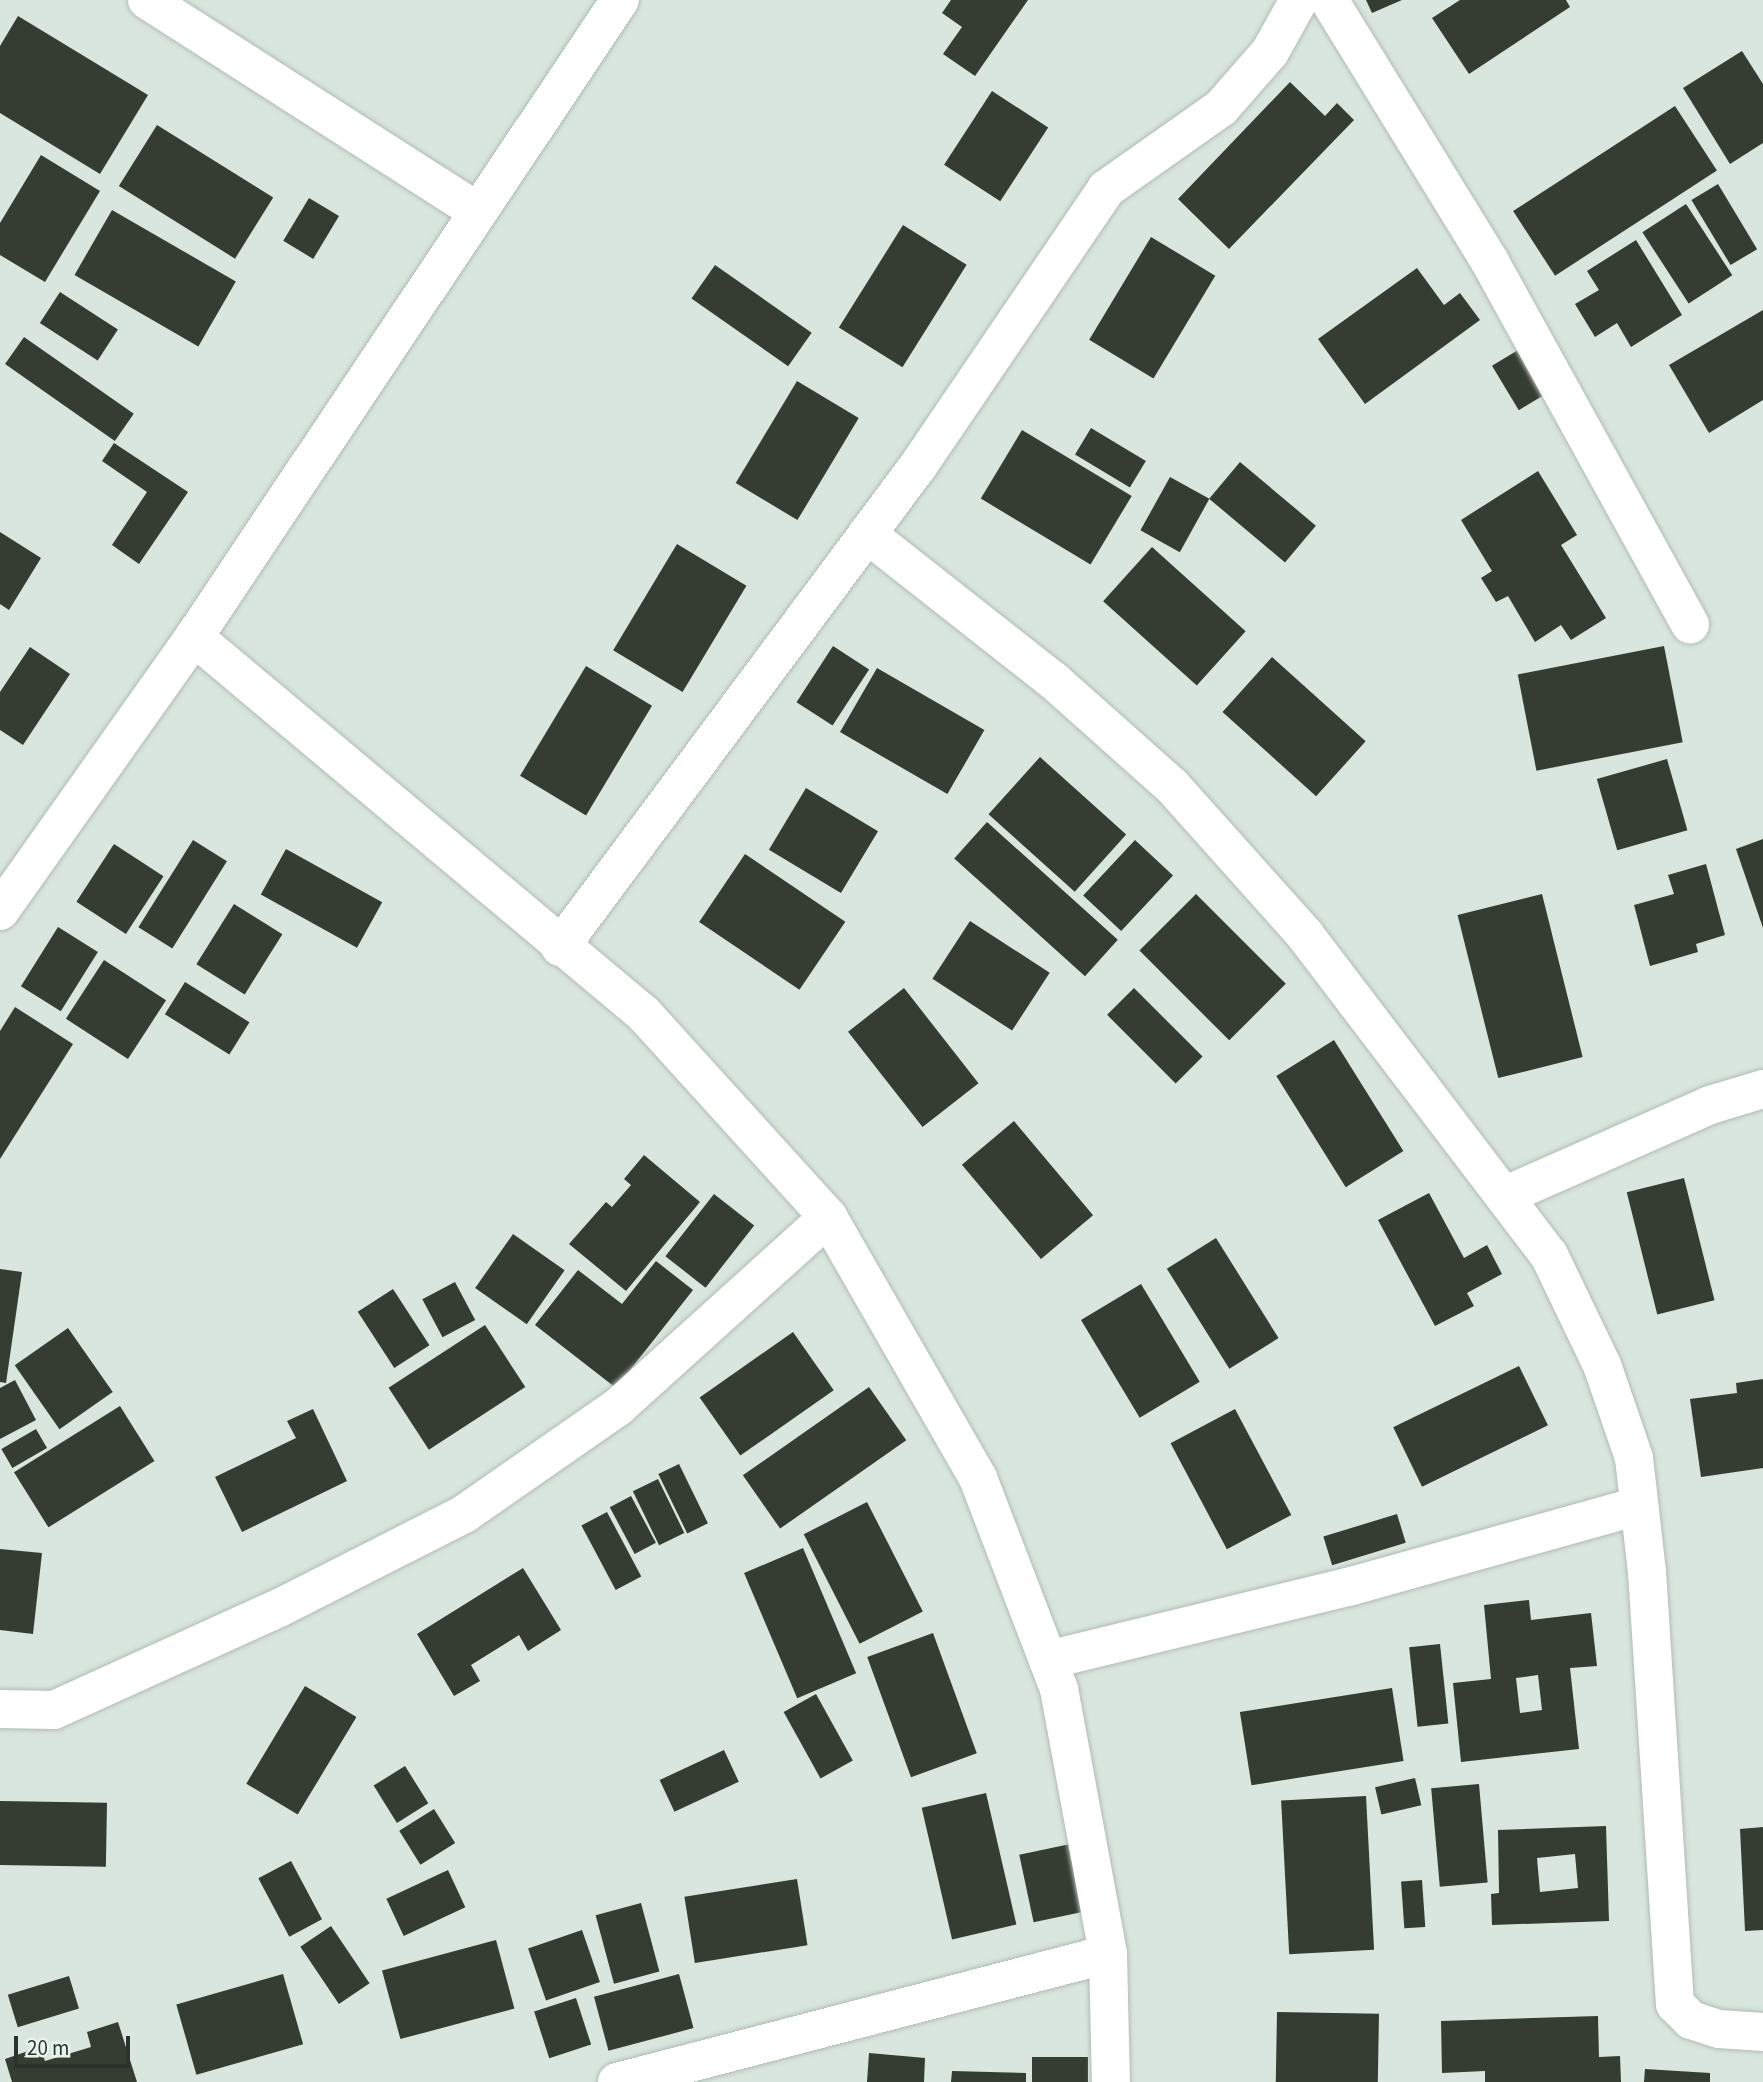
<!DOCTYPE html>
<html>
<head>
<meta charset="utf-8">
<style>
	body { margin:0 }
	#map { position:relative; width:1763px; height:2082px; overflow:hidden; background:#d9e6dd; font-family:"Source Sans 3",sans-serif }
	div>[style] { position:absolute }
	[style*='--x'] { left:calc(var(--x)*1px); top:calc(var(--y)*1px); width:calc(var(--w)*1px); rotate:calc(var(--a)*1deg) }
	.building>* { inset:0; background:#353c31; transform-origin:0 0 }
	.roads { filter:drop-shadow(0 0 2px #b0bdb4) drop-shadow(0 0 2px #b0bdb4) }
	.minor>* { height:38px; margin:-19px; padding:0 19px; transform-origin:19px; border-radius:19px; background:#fff }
	.major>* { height:38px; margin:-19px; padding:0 19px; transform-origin:19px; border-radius:19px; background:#fff }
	span { translate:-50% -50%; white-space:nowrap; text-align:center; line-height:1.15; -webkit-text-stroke:7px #e6f4ea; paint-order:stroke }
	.scale { position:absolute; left:14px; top:2036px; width:116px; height:32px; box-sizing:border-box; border:4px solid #2d322e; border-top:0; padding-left:9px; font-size:21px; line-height:24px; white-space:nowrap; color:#2d322e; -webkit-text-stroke:5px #e6f4ea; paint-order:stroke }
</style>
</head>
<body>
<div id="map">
	<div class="building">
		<i style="clip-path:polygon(951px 0,1028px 0,975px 76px,943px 54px,962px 27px,942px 13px)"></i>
		<i style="clip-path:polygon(1366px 0,1402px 0,1372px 13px)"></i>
		<i style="clip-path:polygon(1460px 0,1566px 0,1570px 7px,1469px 74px,1432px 18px)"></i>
		<i style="clip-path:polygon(18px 16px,148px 95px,100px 174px,0 113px,0 46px)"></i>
		<i style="clip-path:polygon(1742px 51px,1763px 84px,1763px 143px,1730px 164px,1683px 88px)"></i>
		<i style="clip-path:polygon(1290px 82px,1325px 116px,1337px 103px,1354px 120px,1229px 249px,1178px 199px)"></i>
		<i style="left:992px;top:91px;width:67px;height:88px;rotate:33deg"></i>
		<i style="left:1675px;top:106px;width:77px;height:193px;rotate:57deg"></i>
		<i style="left:157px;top:125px;width:137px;height:72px;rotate:32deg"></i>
		<i style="clip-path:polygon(41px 155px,100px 191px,45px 282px,0 255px,0 223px)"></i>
		<i style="left:1718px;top:184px;width:76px;height:31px;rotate:59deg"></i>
		<i style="left:309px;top:198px;width:35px;height:50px;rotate:31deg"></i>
		<i style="left:1686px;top:204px;width:85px;height:52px;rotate:57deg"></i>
		<i style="left:112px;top:210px;width:143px;height:75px;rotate:30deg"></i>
		<i style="left:903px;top:225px;width:75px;height:121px;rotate:32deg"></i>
		<i style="left:1151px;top:237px;width:75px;height:120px;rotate:31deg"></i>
		<i style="clip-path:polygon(1636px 240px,1682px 315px,1631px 347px,1617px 323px,1595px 337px,1575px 304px,1599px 290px,1587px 271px)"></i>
		<i style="left:715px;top:265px;width:118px;height:41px;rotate:35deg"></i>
		<i style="clip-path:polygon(1417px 268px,1444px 305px,1460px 293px,1480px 320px,1365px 404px,1318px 339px)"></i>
		<i style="left:60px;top:292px;width:69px;height:37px;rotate:33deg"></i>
		<i style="clip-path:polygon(1763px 310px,1763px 400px,1709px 433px,1669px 365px)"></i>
		<i style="left:24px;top:337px;width:134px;height:33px;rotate:35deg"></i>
		<i style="left:1528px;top:344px;width:52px;height:42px;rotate:59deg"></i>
		<i style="left:797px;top:381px;width:72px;height:119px;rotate:31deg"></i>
		<i style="left:1091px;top:428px;width:64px;height:31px;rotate:31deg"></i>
		<i style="left:1022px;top:430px;width:128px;height:80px;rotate:31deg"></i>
		<i style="clip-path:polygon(114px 443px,188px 492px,139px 564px,112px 545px,147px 492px,102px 461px)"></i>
		<i style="left:1240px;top:462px;width:99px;height:48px;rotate:40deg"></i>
		<i style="clip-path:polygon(1538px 471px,1577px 535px,1561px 545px,1606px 618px,1571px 640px,1561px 625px,1535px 642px,1508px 596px,1496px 602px,1481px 578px,1492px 571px,1461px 520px)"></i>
		<i style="left:1170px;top:477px;width:45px;height:61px;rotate:29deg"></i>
		<i style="clip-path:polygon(0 532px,41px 558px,9px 610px,0 604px)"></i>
		<i style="left:677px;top:544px;width:81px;height:124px;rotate:31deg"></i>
		<i style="left:1152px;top:547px;width:126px;height:73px;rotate:42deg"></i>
		<i style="left:833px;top:646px;width:43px;height:67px;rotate:33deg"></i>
		<i style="left:1664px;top:646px;width:98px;height:149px;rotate:79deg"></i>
		<i style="clip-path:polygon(30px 647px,70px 674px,23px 745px,0 730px,0 692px)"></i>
		<i style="left:1272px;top:657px;width:126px;height:74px;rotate:42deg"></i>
		<i style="left:586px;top:666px;width:77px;height:128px;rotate:31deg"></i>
		<i style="left:877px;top:668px;width:124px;height:74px;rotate:30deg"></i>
		<i style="left:1040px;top:757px;width:116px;height:77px;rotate:42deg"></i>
		<i style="left:1667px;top:759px;width:74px;height:73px;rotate:74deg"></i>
		<i style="left:806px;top:788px;width:84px;height:72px;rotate:31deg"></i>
		<i style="left:987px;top:822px;width:176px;height:49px;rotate:42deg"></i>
		<i style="clip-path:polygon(1763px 839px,1763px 928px,1736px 849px)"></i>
		<i style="left:193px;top:840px;width:40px;height:103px;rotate:32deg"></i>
		<i style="left:1135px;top:840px;width:52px;height:76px;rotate:43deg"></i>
		<i style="left:114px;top:844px;width:59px;height:69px;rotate:33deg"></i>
		<i style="left:286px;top:849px;width:110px;height:52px;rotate:29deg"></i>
		<i style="left:745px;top:854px;width:121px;height:82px;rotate:34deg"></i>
		<i style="clip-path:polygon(1706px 864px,1725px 935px,1696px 944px,1698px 952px,1650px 966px,1634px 905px,1674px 894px,1668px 875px)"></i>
		<i style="left:1196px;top:894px;width:127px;height:80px;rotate:45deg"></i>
		<i style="left:1542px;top:894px;width:168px;height:87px;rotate:76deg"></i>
		<i style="left:234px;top:904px;width:57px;height:71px;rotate:32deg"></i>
		<i style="left:970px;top:921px;width:95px;height:69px;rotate:33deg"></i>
		<i style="left:58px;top:927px;width:47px;height:70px;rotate:32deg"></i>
		<i style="left:104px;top:960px;width:74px;height:70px;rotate:33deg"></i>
		<i style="left:185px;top:982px;width:76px;height:38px;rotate:32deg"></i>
		<i style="left:904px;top:988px;width:121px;height:71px;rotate:52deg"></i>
		<i style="left:1134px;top:988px;width:97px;height:38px;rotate:45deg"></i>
		<i style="clip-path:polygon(15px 1007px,73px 1044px,0 1159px,0 1031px)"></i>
		<i style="left:1334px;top:1040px;width:131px;height:68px;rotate:58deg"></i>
		<i style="left:1014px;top:1121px;width:123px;height:68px;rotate:50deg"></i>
		<i style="clip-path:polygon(644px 1155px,700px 1202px,626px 1291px,569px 1244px,606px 1202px,612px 1207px,631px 1185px,624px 1179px)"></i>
		<i style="left:1684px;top:1178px;width:126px;height:59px;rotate:76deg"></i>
		<i style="clip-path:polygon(1429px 1193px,1464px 1258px,1487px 1245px,1502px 1274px,1467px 1293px,1474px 1306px,1435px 1326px,1378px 1220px)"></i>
		<i style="left:714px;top:1194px;width:51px;height:79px;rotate:38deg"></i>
		<i style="left:513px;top:1234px;width:63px;height:66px;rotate:35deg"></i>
		<i style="left:1216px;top:1238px;width:118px;height:58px;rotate:58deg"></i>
		<i style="clip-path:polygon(656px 1261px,693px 1290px,616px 1388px,535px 1325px,578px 1270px,622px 1304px)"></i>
		<i style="clip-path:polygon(0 1269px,22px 1272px,6px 1383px,0 1382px)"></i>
		<i style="left:455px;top:1282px;width:43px;height:37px;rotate:62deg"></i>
		<i style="left:1141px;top:1284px;width:114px;height:70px;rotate:59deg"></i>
		<i style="left:393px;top:1289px;width:67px;height:42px;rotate:57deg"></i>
		<i style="left:485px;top:1325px;width:74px;height:115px;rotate:57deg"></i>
		<i style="left:68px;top:1328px;width:78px;height:65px;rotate:55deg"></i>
		<i style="left:793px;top:1332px;width:71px;height:114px;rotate:55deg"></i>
		<i style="left:1519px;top:1366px;width:66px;height:140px;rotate:64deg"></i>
		<i style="clip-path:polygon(1763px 1379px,1763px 1468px,1701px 1477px,1690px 1399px,1737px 1393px,1736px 1383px)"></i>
		<i style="clip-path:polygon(15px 1380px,36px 1420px,0 1439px,0 1388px)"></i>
		<i style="left:869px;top:1387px;width:65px;height:154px;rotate:55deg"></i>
		<i style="left:120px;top:1406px;width:65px;height:125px;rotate:58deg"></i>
		<i style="clip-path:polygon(313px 1409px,347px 1481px,242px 1532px,215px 1477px,296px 1438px,287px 1421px)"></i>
		<i style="left:1235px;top:1409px;width:120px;height:73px;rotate:62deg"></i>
		<i style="left:36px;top:1429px;width:22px;height:40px;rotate:60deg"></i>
		<i style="left:679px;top:1464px;width:66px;height:23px;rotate:64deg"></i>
		<i style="left:658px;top:1479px;width:60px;height:28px;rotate:64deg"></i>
		<i style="left:631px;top:1496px;width:53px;height:24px;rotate:62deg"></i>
		<i style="left:867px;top:1502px;width:123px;height:71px;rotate:63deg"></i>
		<i style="left:607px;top:1512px;width:73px;height:29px;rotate:62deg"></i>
		<i style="left:1397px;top:1514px;width:30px;height:77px;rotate:73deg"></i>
		<i style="left:803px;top:1548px;width:136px;height:64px;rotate:67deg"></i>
		<i style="clip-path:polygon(0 1549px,42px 1553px,33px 1634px,0 1630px)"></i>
		<i style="clip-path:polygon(523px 1568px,561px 1630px,528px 1651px,519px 1635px,471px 1665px,480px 1681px,454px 1696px,417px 1634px)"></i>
		<i style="clip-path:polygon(evenodd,1529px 1600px,1531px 1620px,1591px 1613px,1597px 1666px,1570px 1668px,1579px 1749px,1461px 1762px,1453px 1683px,1491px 1679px,1484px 1605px,1529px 1600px,1538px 1675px,1542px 1710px,1520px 1713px,1516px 1678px,1538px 1675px)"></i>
		<i style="left:933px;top:1633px;width:128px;height:70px;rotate:70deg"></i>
		<i style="left:1440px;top:1644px;width:80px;height:31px;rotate:84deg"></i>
		<i style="left:305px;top:1686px;width:60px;height:114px;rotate:31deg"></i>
		<i style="left:1392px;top:1688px;width:74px;height:154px;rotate:81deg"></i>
		<i style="left:816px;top:1694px;width:76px;height:37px;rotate:61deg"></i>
		<i style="left:724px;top:1750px;width:35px;height:71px;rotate:65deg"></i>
		<i style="left:405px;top:1766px;width:44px;height:37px;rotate:58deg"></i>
		<i style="left:1415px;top:1778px;width:28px;height:41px;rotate:77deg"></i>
		<i style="left:1479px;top:1784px;width:99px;height:48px;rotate:85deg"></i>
		<i style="left:986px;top:1793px;width:135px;height:66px;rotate:77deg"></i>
		<i style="left:1366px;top:1796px;width:154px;height:85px;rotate:87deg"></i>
		<i style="left:0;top:1801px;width:107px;height:64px;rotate:1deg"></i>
		<i style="left:434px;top:1809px;width:40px;height:41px;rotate:58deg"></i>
		<i style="clip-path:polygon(evenodd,1606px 1826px,1609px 1921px,1492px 1925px,1491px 1894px,1499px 1893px,1498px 1830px,1606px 1826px,1575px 1854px,1578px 1888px,1540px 1892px,1537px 1858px,1575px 1854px)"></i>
		<i style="clip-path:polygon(1763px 1827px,1763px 1930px,1745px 1931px,1740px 1829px)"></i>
		<i style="left:1075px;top:1843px;width:69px;height:57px;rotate:78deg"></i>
		<i style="left:291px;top:1861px;width:66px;height:37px;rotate:62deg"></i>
		<i style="left:448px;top:1870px;width:41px;height:68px;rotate:65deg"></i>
		<i style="left:797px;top:1879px;width:67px;height:114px;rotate:81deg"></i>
		<i style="left:1422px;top:1880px;width:47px;height:21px;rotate:86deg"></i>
		<i style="left:641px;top:1903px;width:71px;height:47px;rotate:75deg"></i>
		<i style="left:331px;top:1926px;width:69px;height:37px;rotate:56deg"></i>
		<i style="left:582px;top:1930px;width:55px;height:57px;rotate:71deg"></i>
		<i style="left:496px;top:1940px;width:71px;height:118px;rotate:75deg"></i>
		<i style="left:283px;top:1974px;width:73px;height:111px;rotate:74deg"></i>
		<i style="left:679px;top:1974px;width:56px;height:88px;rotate:75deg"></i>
		<i style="left:69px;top:1976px;width:34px;height:64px;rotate:73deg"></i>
		<i style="left:576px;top:1998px;width:49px;height:44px;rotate:72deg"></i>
		<i style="left:1277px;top:2012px;width:102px;height:70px;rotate:1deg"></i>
		<i style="clip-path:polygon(1598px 2016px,1599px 2057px,1620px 2056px,1621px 2082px,1485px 2082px,1485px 2071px,1442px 2073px,1441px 2021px)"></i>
		<i style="clip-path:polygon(118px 2022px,137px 2082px,12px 2082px,5px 2059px,40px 2047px,45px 2061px,91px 2047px,87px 2032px)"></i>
		<i style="clip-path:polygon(869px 2053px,925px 2058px,924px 2082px,867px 2082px)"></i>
		<i style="left:1088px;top:2057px;width:25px;height:56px;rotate:90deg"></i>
		<i style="clip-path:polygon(1645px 2069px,1710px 2073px,1710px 2082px,1644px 2082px)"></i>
		<i style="clip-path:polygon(952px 2071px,1026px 2073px,1026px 2082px,951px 2082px)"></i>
	</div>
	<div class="roads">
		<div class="minor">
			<i style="--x:147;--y:0;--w:393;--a:32.6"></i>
			<i style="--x:1329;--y:0;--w:308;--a:58.4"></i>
			<i style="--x:1490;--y:262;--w:414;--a:61.1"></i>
			<i style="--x:867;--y:534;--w:238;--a:38.2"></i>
			<i style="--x:1054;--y:681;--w:158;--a:41.7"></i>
			<i style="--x:1172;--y:786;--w:200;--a:48.2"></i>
			<i style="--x:1305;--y:935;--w:402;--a:52.7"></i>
			<i style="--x:1549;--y:1255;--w:122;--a:64.3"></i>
			<i style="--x:1602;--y:1365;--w:98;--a:71"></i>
			<i style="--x:1634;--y:1458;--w:115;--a:83.5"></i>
			<i style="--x:1647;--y:1572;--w:433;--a:86.3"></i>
			<i style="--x:1675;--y:2004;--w:23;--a:45"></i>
			<i style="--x:1691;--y:2020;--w:29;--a:18"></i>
			<i style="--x:1719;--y:2029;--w:44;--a:3.9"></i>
			<i style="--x:194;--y:637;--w:587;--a:39.96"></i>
			<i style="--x:644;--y:1014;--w:274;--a:47.8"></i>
			<i style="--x:828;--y:1217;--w:301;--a:60.1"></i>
			<i style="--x:978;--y:1478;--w:226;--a:69"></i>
			<i style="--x:1059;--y:1689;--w:269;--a:79.5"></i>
			<i style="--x:1108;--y:1954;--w:128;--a:88.7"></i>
			<i style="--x:560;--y:947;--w:600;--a:-53.34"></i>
			<i style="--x:918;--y:466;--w:335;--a:-55.8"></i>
			<i style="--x:1106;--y:189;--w:141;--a:-35.2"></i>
			<i style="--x:1221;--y:108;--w:74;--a:-48.8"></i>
			<i style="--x:1270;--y:52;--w:60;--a:-60.9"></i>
			<i style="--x:1504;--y:1196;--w:225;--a:-23.8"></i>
			<i style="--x:1710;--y:1105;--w:55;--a:-16.8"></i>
			<i style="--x:1048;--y:1660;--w:309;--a:-13.7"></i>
			<i style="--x:1348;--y:1587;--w:302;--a:-15.6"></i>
			<i style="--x:0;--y:1709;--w:54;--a:1.1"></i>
			<i style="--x:54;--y:1710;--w:249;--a:-24.4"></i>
			<i style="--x:281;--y:1607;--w:205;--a:-26.9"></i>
			<i style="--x:464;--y:1514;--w:188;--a:-34.8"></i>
			<i style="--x:618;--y:1407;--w:283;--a:-42.1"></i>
			<i style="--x:617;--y:2082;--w:507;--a:-14.61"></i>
		</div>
		<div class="major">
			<i style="--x:0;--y:911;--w:336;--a:-54.7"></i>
			<i style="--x:194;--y:637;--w:766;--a:-56.23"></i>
		</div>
	</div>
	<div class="scale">20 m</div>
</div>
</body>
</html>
